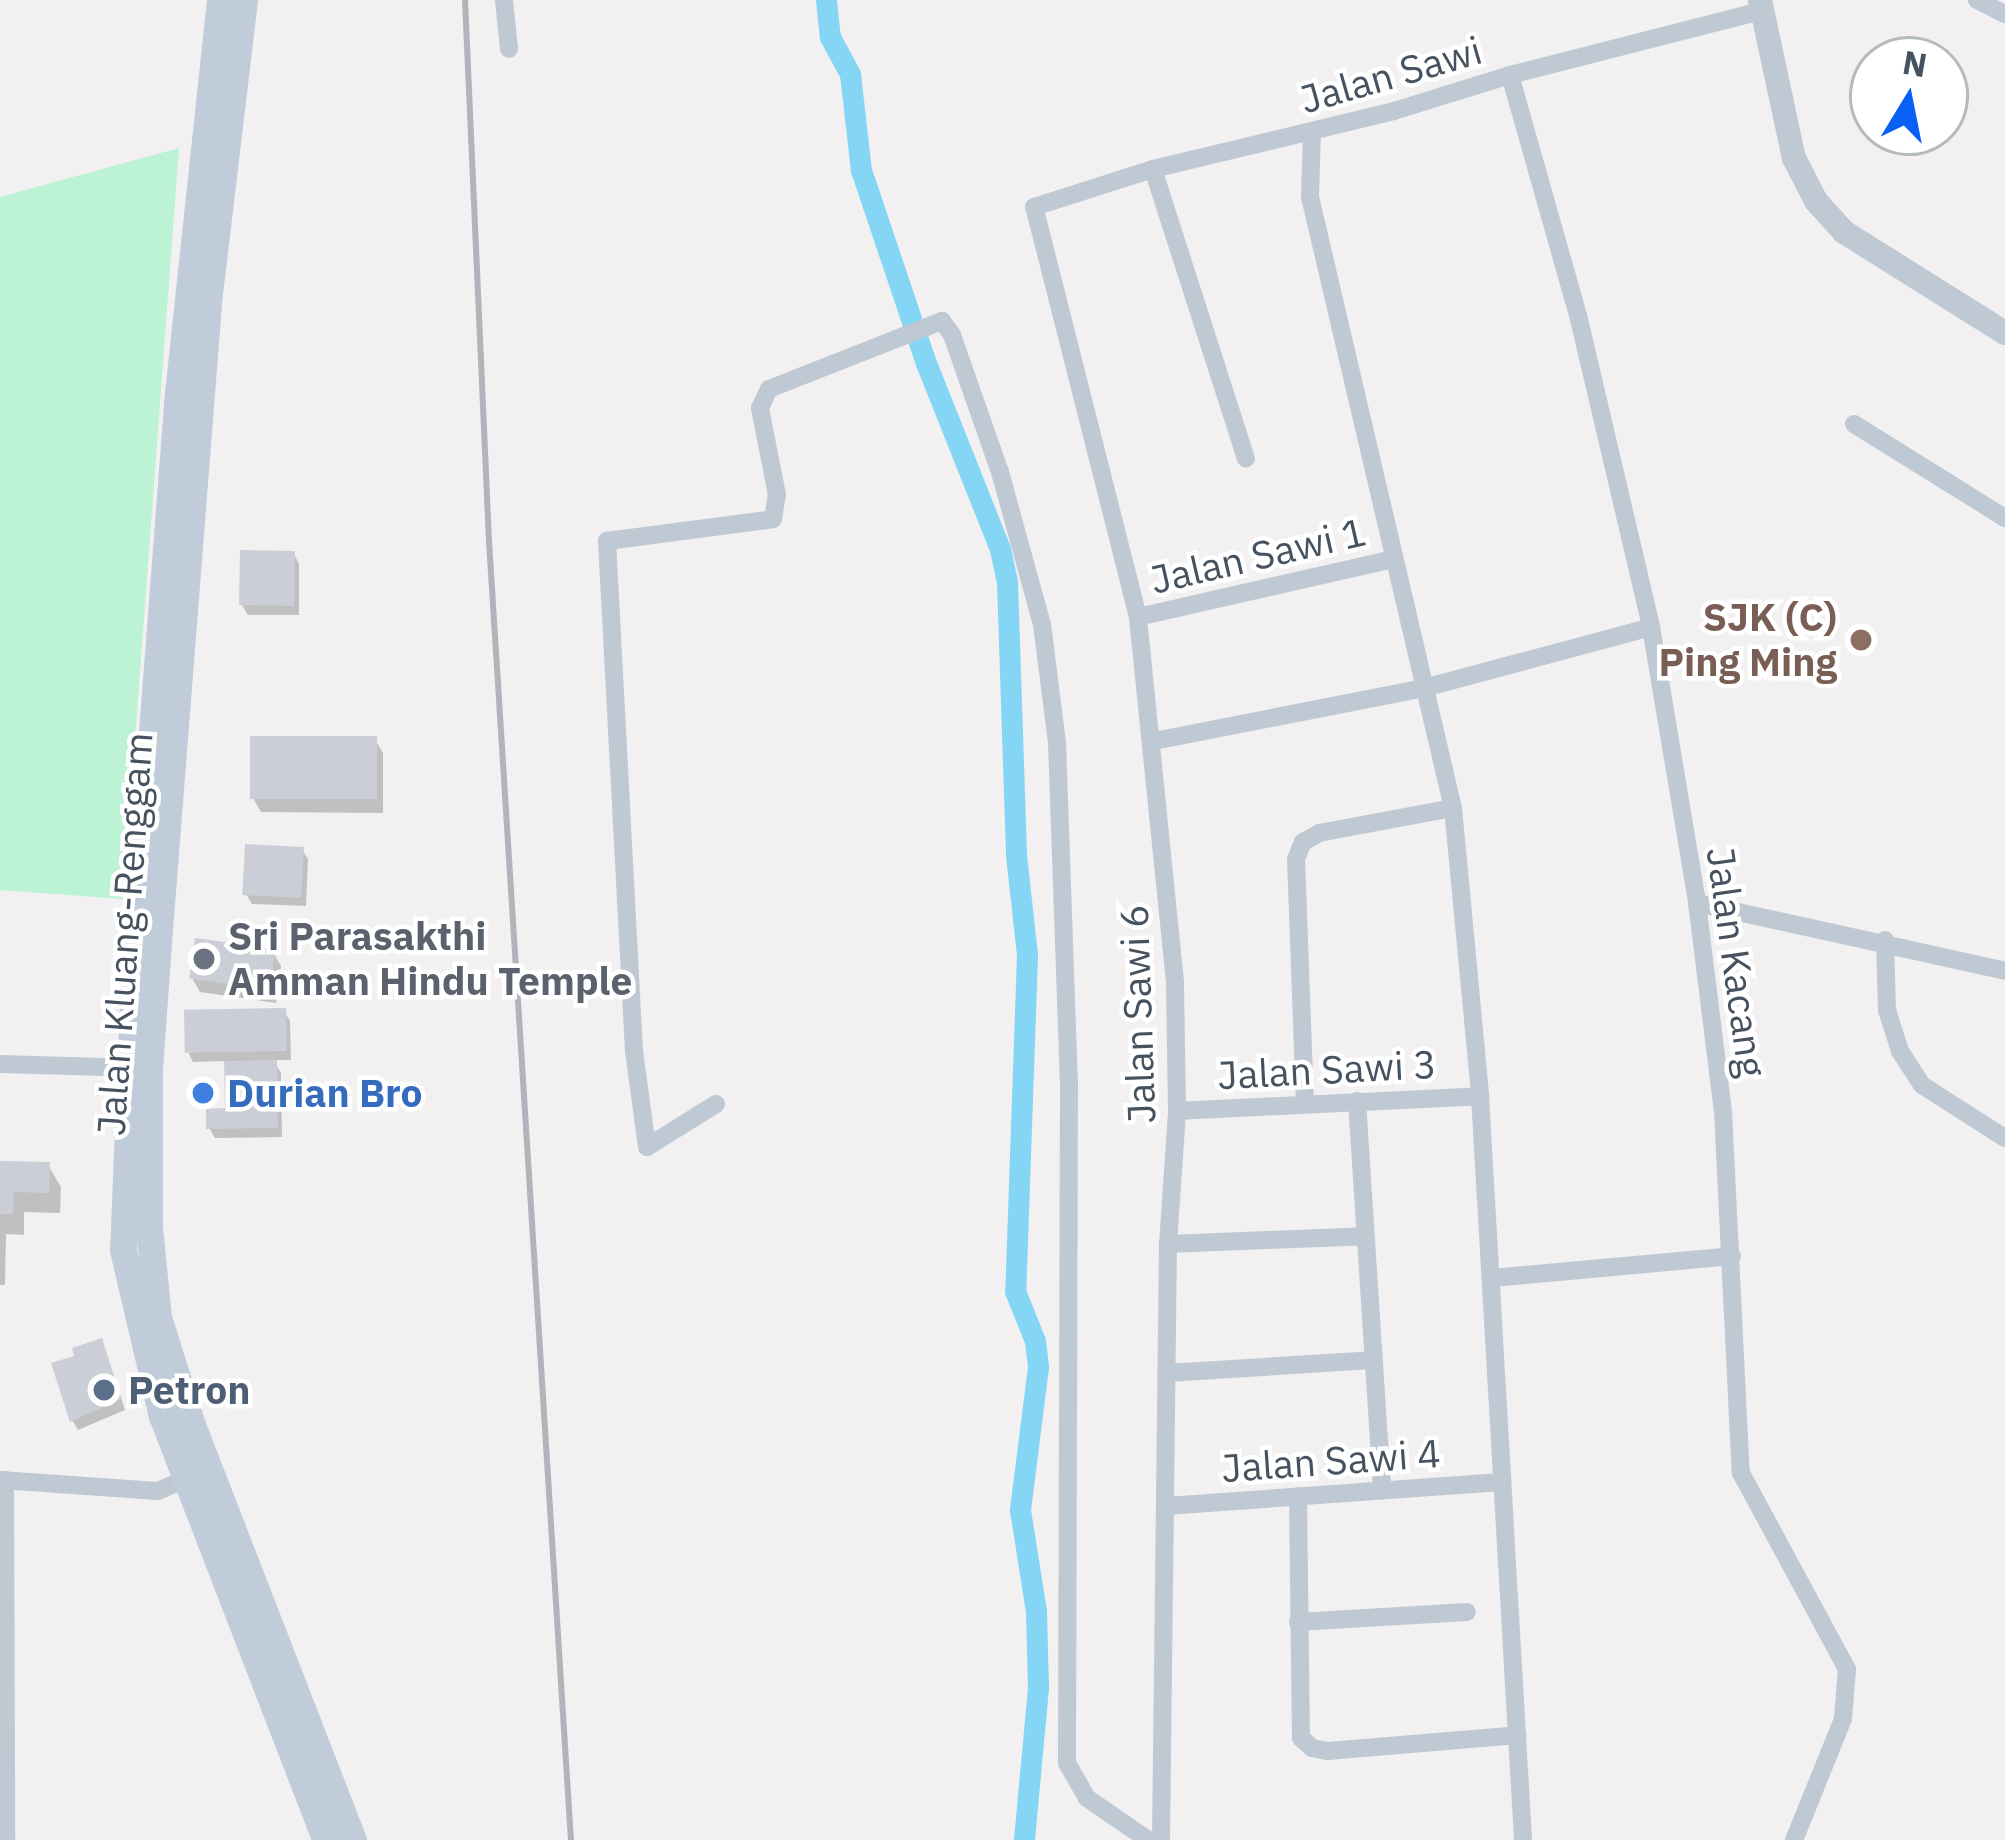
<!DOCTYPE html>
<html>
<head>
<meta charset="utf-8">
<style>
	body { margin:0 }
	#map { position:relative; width:2005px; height:1840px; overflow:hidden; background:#f2f0f0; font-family:"IBM Plex Sans",sans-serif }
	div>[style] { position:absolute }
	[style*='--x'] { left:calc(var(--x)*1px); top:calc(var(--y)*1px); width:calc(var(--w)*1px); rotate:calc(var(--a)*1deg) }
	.green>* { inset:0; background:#bbf3d4 }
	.shadow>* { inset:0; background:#0003 }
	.canal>* { height:21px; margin:-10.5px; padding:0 10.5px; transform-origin:10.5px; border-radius:10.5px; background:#84d6f4 }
	.building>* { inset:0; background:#cbced6; transform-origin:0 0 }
	.minor>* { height:18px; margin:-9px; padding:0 9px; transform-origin:9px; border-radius:9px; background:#bfc9d3 }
	.tertiary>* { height:24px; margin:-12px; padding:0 12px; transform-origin:12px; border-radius:12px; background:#bfc9d3 }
	.secondary>* { height:27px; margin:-13.5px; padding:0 13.5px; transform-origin:13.5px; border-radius:13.5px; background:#c1ccda }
	.rail>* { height:6px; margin:-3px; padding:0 3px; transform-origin:3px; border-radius:3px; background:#b1b4bb }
	.dots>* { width:33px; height:33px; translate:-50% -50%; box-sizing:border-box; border:6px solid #fff; border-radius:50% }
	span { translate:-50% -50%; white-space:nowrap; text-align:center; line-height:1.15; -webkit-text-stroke:9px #fff; paint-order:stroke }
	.street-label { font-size:39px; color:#46525f }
	.education-label { font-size:39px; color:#785e54; font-weight:700 }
	.right { translate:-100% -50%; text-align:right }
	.worship-label { font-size:39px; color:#5b616d; font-weight:700 }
	.left { translate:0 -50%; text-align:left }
	.shop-label { font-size:39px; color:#366cbe; font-weight:700 }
	.service-label { font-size:39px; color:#4e5e75; font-weight:700 }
	.north { position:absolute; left:1849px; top:36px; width:120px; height:120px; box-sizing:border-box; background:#fff; border:3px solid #b5babf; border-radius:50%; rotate:10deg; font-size:33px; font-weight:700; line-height:48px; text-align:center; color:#46525f }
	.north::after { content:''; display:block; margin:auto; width:42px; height:54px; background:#0861f4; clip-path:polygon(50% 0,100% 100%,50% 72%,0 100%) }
</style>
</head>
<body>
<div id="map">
	<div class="green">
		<i style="clip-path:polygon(179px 148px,123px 899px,0 890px,0 197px)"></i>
	</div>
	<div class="shadow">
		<i style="clip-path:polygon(294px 554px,299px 564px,299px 615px,248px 615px,242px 605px)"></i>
		<i style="clip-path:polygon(375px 739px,383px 753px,383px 813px,261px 812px,253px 798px)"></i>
		<i style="clip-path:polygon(302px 850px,308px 859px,306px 906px,252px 904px,246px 894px)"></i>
		<i style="clip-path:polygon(273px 952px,281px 966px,276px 1003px,200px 992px,192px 978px)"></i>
		<i style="clip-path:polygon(284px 1011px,290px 1021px,291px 1060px,273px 1060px,281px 1073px,282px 1137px,215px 1138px,209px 1128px,228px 1111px,227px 1061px,193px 1062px,188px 1052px)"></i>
		<i style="clip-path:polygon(0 1164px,48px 1165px,61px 1187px,60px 1213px,24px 1212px,24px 1235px,6px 1234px,5px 1285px,0 1285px)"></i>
		<i style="clip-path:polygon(106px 1352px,125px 1410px,78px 1430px,72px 1420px)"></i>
	</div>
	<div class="canal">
		<i style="--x:826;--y:0;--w:37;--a:84"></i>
		<i style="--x:830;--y:37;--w:42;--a:61.6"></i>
		<i style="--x:850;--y:74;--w:97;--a:83.5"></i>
		<i style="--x:861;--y:170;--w:204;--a:71.4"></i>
		<i style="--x:926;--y:363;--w:200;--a:68.3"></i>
		<i style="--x:1000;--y:549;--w:34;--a:78"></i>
		<i style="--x:1007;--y:582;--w:273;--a:88.1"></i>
		<i style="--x:1016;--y:855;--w:101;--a:83.7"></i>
		<i style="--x:1027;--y:955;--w:336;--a:92"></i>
		<i style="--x:1015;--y:1291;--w:54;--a:68.2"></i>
		<i style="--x:1035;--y:1341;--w:26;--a:83"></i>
		<i style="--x:1038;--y:1367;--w:144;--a:97.2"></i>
		<i style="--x:1020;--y:1510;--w:102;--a:81"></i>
		<i style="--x:1036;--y:1611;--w:77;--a:88.5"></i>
		<i style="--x:1038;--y:1688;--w:153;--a:95.3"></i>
	</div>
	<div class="building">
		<i style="left:240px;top:550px;width:55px;height:55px;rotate:1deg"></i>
		<i style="left:250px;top:736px;width:127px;height:63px"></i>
		<i style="left:245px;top:844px;width:59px;height:51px;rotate:3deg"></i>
		<i style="left:195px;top:938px;width:81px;height:41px;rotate:8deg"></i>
		<i style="left:286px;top:1008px;width:43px;height:102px;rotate:89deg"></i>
		<i style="clip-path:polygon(277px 1060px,278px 1128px,206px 1129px,206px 1109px,225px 1108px,224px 1061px)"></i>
		<i style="clip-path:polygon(0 1161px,50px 1162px,49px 1193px,14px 1192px,13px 1214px,0 1214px)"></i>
		<i style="clip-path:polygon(102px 1338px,121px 1399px,70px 1422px,51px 1363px,74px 1356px,72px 1348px)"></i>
	</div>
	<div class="minor">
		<i style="--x:504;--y:0;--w:49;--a:84.2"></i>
		<i style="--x:1977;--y:0;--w:31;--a:27"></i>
		<i style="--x:1510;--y:75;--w:249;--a:74.2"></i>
		<i style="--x:1578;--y:315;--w:320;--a:76.8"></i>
		<i style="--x:1651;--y:627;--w:280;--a:80.5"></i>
		<i style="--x:1697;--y:903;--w:210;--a:82.9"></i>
		<i style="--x:1723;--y:1111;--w:362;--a:87.2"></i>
		<i style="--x:1741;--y:1473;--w:223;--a:61.6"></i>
		<i style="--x:1847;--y:1669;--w:50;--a:94.6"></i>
		<i style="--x:1843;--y:1719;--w:131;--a:112"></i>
		<i style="--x:1312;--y:132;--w:65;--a:91.8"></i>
		<i style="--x:1310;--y:197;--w:628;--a:76.83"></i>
		<i style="--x:1453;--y:808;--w:289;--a:84.6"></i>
		<i style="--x:1480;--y:1096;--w:745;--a:86.69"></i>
		<i style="--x:1153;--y:169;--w:304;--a:72.2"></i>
		<i style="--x:1854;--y:424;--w:178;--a:31.9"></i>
		<i style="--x:1138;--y:617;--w:262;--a:-12.8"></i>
		<i style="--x:1154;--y:741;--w:275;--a:-11.1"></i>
		<i style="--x:1424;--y:688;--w:235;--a:-15"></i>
		<i style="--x:1697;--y:903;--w:315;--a:12.4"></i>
		<i style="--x:1885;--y:940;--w:70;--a:88.4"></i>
		<i style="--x:1887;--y:1010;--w:43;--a:72.4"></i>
		<i style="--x:1900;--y:1051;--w:40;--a:57.1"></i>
		<i style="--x:1922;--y:1085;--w:98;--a:32.6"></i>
		<i style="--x:0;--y:1064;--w:139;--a:1.6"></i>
		<i style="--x:1357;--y:1101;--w:390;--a:86.3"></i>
		<i style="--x:716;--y:1104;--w:81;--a:148.1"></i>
		<i style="--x:647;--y:1147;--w:97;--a:-97.7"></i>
		<i style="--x:634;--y:1051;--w:511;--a:-93.03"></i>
		<i style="--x:607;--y:541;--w:167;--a:-7.5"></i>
		<i style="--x:773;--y:519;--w:24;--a:-81"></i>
		<i style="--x:777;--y:495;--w:89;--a:-101.1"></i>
		<i style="--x:760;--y:408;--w:21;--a:-65"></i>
		<i style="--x:769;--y:389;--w:186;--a:-21.5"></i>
		<i style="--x:942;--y:321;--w:17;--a:54"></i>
		<i style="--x:952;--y:335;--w:145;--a:70.7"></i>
		<i style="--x:1000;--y:472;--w:158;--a:74.6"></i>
		<i style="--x:1042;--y:624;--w:119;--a:82.8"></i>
		<i style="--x:1057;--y:742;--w:339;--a:88"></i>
		<i style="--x:1069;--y:1081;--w:682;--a:90.17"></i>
		<i style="--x:1067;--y:1763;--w:40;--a:60.3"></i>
		<i style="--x:1087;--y:1798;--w:74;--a:34.5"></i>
		<i style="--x:1305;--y:1104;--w:245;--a:-92.1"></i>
		<i style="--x:1296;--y:859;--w:18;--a:-68"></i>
		<i style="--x:1303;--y:842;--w:18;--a:-29"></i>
		<i style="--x:1319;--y:833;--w:136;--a:-10.6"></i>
		<i style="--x:1177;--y:1111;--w:303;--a:-2.8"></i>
		<i style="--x:1168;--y:1244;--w:196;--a:-2.3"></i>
		<i style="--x:1492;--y:1278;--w:241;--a:-5.2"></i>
		<i style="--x:1167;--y:1373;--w:205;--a:-3.6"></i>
		<i style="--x:0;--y:1480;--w:158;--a:4"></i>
		<i style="--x:158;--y:1491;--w:40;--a:-23.4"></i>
		<i style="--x:5;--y:1480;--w:360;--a:89.8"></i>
		<i style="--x:1298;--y:1496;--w:242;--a:89.3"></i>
		<i style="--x:1301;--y:1738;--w:15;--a:42"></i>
		<i style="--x:1312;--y:1748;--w:16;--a:11"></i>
		<i style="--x:1328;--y:1751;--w:190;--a:-4.8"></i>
		<i style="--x:1166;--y:1506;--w:336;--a:-4.1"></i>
		<i style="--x:1298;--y:1622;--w:169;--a:-3.4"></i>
		<i style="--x:1161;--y:1840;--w:596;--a:-89.33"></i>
		<i style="--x:1168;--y:1244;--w:133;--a:-86.1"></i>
		<i style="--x:1177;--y:1111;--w:129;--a:-90.9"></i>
		<i style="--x:1175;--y:982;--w:367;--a:-95.8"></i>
		<i style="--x:1138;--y:617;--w:423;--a:-104.2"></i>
		<i style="--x:1034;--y:207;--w:125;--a:-17.7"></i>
		<i style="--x:1153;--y:169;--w:248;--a:-13.5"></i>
		<i style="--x:1394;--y:111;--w:121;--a:-17.2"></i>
		<i style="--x:1510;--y:75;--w:260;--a:-14.3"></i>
	</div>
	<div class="tertiary">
		<i style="--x:1760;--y:0;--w:162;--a:77.9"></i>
		<i style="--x:1794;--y:158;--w:48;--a:62.9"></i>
		<i style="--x:1816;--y:201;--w:42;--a:47.9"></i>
		<i style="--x:1844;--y:232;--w:190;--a:32.1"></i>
	</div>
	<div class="secondary">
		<i style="--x:220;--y:0;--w:407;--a:96.1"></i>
		<i style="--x:177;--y:405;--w:551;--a:94.37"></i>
		<i style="--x:135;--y:954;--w:296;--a:92.3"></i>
		<i style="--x:123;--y:1250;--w:171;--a:76.8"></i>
		<i style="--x:162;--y:1416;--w:455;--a:68.9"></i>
		<i style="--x:244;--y:0;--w:306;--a:96.8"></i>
		<i style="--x:208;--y:304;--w:627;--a:94.48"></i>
		<i style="--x:159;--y:929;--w:139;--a:94.1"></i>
		<i style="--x:149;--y:1068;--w:159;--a:90"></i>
		<i style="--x:149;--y:1227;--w:90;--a:84.3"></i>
		<i style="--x:158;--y:1317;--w:113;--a:72.5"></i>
		<i style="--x:192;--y:1425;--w:445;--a:68.8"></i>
	</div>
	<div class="rail">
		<i style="--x:465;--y:0;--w:542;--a:87.46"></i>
		<i style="--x:489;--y:541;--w:1302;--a:86.39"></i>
	</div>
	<div class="dots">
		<i style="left:1861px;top:640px;background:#8d6e63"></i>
		<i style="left:204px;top:959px;background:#6b7280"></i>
		<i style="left:203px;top:1093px;background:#3f7fe0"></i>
		<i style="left:104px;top:1390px;background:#5c6f8a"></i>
	</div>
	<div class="street-label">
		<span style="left:1391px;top:75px;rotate:-16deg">Jalan Sawi</span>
		<span style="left:1258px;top:556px;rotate:-13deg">Jalan Sawi 1</span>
		<span style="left:125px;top:934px;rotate:-86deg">Jalan Kluang-Renggam</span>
		<span style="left:1736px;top:962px;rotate:82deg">Jalan Kacang</span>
		<span style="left:1138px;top:1014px;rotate:-92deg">Jalan Sawi 6</span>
		<span style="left:1327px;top:1070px;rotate:-3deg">Jalan Sawi 3</span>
		<span style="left:1331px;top:1461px;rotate:-4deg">Jalan Sawi 4</span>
	</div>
	<div class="education-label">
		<span class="right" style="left:1837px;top:640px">SJK (C)<br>Ping Ming</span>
	</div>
	<div class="worship-label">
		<span class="left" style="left:228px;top:959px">Sri Parasakthi<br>Amman Hindu Temple</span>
	</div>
	<div class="shop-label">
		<span class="left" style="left:227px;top:1093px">Durian Bro</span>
	</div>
	<div class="service-label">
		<span class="left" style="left:128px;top:1390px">Petron</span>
	</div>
	<div class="north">N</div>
</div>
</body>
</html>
